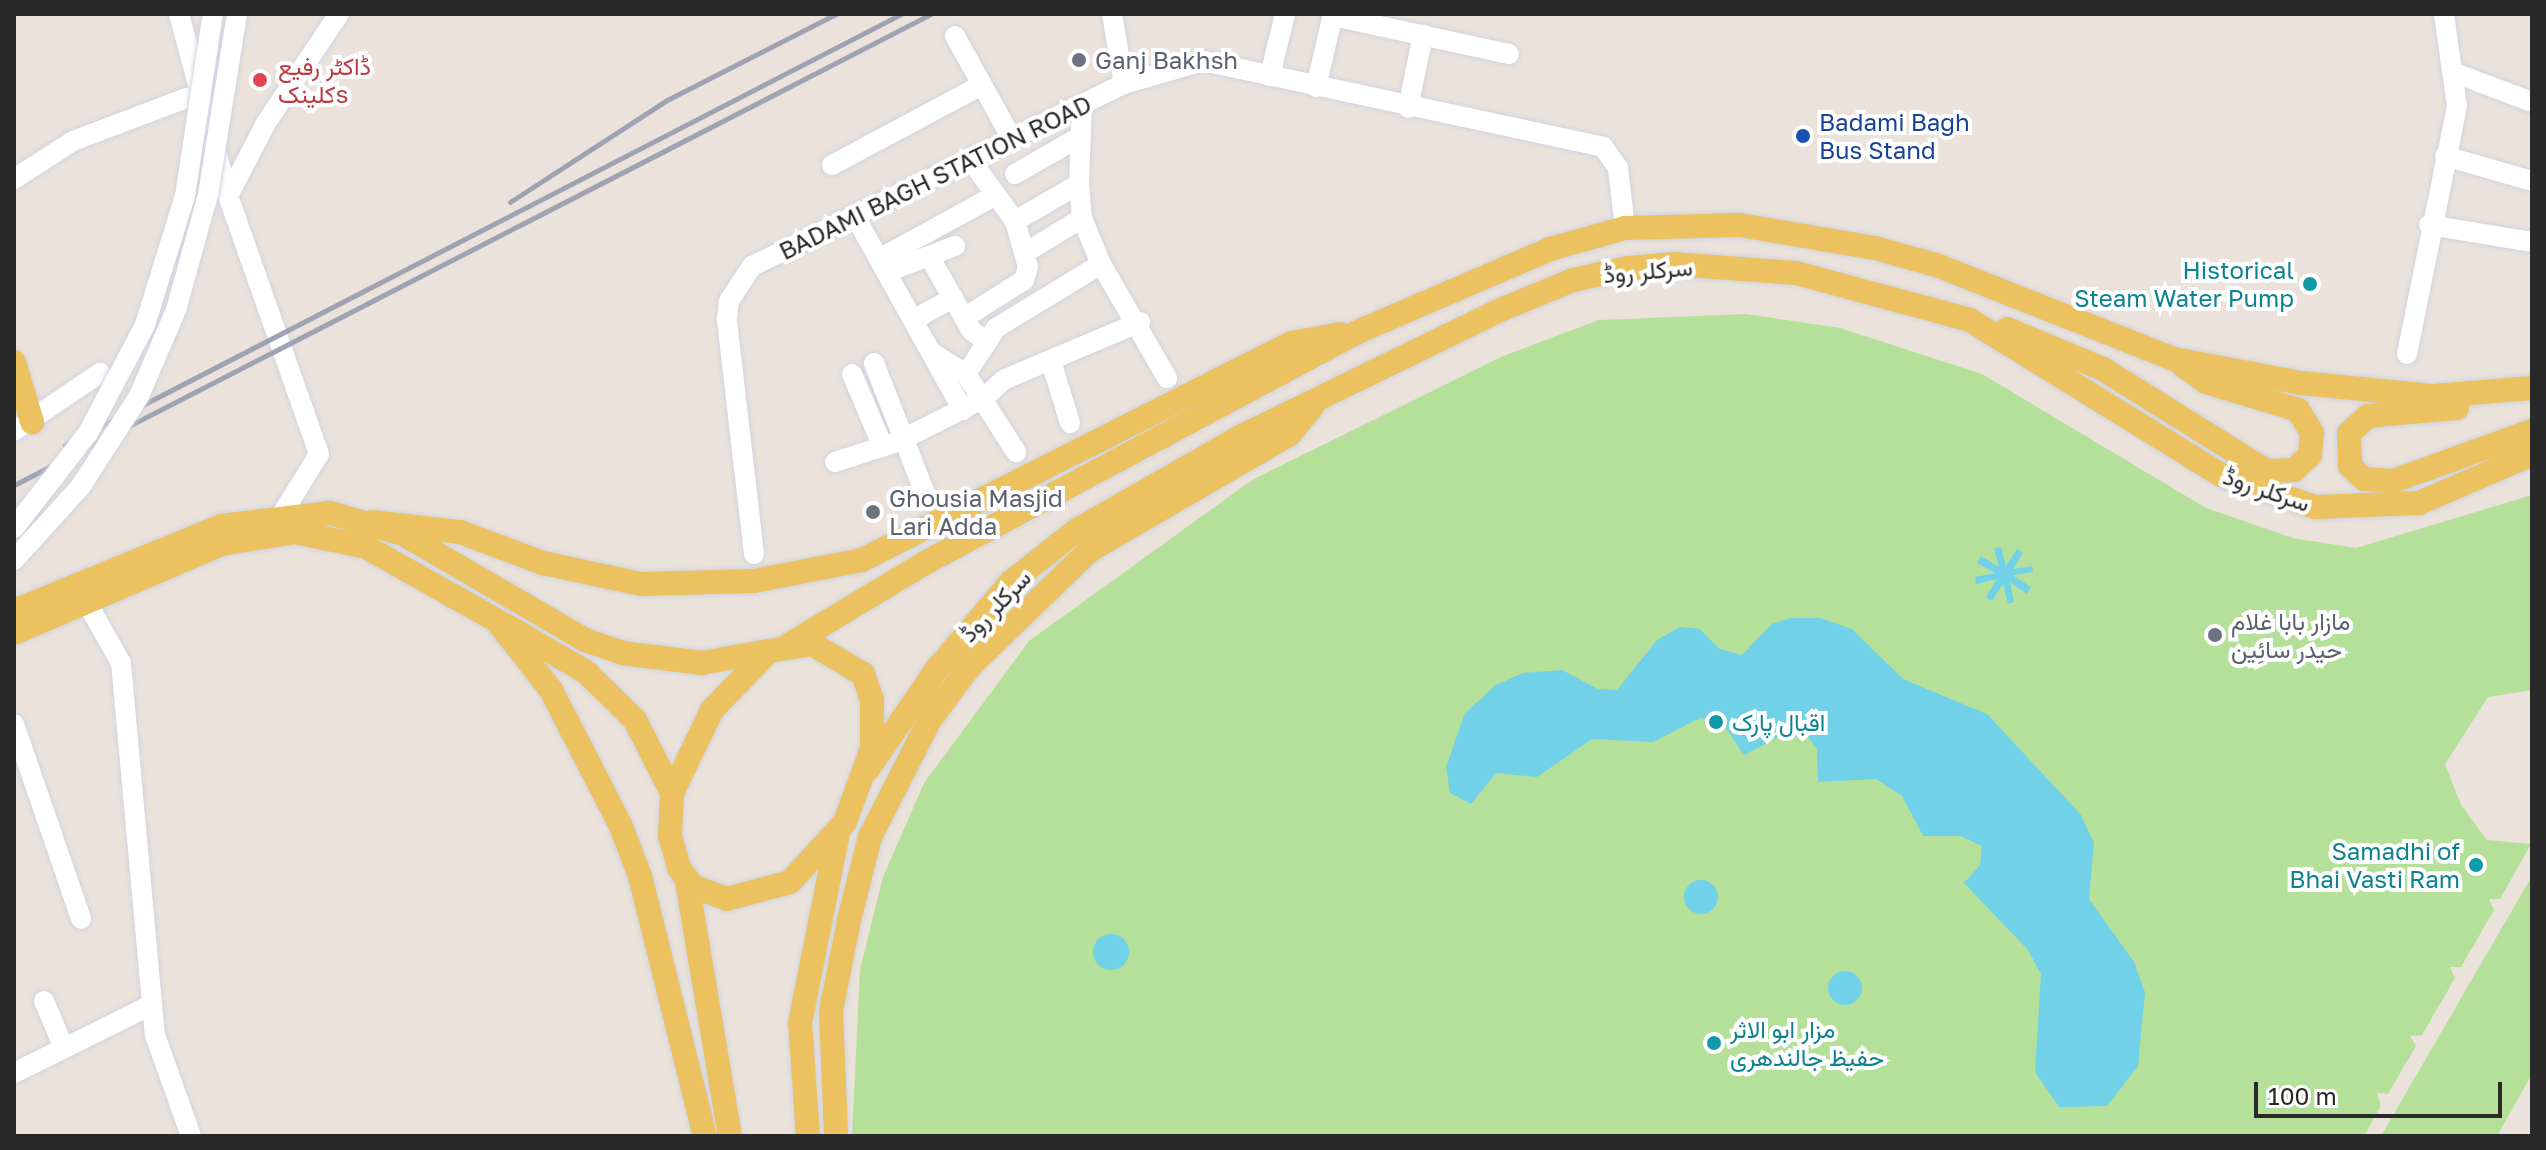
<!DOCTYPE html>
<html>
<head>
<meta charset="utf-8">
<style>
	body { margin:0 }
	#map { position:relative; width:2546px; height:1150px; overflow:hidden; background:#ebe3db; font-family:"Golos Text",Vazirmatn,sans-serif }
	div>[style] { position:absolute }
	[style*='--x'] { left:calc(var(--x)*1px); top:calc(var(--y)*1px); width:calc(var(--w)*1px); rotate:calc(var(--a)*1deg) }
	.green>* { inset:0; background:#b5e099 }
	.water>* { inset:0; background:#71d1e9 }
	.round { border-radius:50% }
	.roads { filter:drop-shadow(0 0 2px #d0d4e1) drop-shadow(0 0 2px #d0d4e1) }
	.minor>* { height:20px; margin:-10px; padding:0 10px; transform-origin:10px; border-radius:10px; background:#fff }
	.major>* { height:24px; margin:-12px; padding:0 12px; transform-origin:12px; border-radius:12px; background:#ebc25f }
	.rail>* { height:5px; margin:-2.5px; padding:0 2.5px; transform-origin:2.5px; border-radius:2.5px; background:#9ea2b2 }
	.bridges { filter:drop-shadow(0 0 2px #d0d4e1) drop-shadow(0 0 2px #d0d4e1) }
	.minor-bridge>* { height:20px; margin:-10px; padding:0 10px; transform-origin:10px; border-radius:10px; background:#fff }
	.dots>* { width:22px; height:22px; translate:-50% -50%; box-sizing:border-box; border:4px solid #fff; border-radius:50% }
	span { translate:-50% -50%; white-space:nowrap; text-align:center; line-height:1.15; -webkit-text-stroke:8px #fff; paint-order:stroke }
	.worship-label { font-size:24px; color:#5b616d }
	.left { translate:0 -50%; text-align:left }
	.health-label { font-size:24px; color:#be3a42 }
	.transit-label { font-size:24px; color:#164399 }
	.street-label { font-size:24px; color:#292929 }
	.culture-label { font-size:24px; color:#0d838f }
	.right { translate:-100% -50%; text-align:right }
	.frame { position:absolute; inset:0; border:16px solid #292929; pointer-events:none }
	.scale { position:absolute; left:2254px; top:1082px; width:248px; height:36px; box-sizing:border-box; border:4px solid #292929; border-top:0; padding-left:10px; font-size:24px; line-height:28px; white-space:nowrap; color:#292929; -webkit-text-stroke:6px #fff; paint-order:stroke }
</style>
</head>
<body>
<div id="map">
	<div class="green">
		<i style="clip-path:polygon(1746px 314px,1840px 328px,1982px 374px,2206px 508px,2293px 538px,2356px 548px,2532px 495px,2532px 690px,2488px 697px,2445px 764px,2461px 805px,2487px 840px,2531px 844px,2500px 899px,2489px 899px,2494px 910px,2461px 967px,2450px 967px,2455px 978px,2422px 1035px,2410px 1036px,2416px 1046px,2388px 1094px,2377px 1093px,2381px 1106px,2364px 1136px,852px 1136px,860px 970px,883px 877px,924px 783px,1029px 641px,1252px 480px,1501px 357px,1599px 320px)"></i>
		<i style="clip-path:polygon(2532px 876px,2532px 1074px,2497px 1136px,2381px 1136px)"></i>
	</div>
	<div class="water">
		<i style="clip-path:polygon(2001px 547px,2006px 566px,2017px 549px,2023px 553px,2013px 569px,2032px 566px,2033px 572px,2013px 575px,2031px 587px,2027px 594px,2010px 582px,2014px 602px,2008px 604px,2003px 584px,1992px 601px,1986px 597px,1997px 579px,1976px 584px,1975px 577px,1995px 573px,1977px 563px,1981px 556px,1999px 567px,1994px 548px)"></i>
		<i style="clip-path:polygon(1790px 618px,1820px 618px,1852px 629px,1903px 679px,1987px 714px,2081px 815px,2094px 843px,2089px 899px,2134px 962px,2145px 992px,2138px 1066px,2107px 1106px,2059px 1107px,2035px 1072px,2041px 974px,2028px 950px,1964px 883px,1980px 865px,1982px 846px,1960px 836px,1923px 836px,1902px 796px,1876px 779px,1818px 782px,1817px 749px,1807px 736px,1778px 737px,1744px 755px,1721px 721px,1700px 718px,1653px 742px,1592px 739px,1537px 777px,1496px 773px,1471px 804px,1450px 793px,1446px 767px,1465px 713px,1496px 685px,1523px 673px,1562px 670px,1598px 689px,1617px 690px,1657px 640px,1680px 627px,1700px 629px,1720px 649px,1742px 655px,1772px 624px)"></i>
		<i class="round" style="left:1684px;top:880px;width:34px;height:34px"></i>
		<i class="round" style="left:1093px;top:934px;width:36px;height:36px"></i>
		<i class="round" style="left:1828px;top:971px;width:34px;height:34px"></i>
	</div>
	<div class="roads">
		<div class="minor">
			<i style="--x:179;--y:14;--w:188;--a:74.9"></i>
			<i style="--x:1112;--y:14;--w:71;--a:80.3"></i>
			<i style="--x:1333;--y:16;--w:180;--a:12.2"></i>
			<i style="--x:955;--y:36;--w:118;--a:61"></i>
			<i style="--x:2455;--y:73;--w:82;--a:20.6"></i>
			<i style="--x:1270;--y:76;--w:64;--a:-76.4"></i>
			<i style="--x:1316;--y:87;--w:75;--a:-76.9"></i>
			<i style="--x:1408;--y:108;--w:75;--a:-78.4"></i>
			<i style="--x:2445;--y:156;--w:91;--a:16"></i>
			<i style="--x:970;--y:159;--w:44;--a:54.2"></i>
			<i style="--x:832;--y:165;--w:170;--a:-28.1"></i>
			<i style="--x:1015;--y:174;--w:76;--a:-29.9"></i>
			<i style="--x:14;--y:179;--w:70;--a:-32.8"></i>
			<i style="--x:73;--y:141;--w:121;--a:-20.8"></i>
			<i style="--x:1079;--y:184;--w:34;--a:85"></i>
			<i style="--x:1082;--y:218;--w:50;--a:67.6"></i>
			<i style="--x:1101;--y:264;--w:132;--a:59.9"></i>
			<i style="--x:856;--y:218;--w:220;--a:60.9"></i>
			<i style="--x:1015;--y:221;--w:74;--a:-30"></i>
			<i style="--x:1079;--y:184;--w:79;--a:-87.8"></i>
			<i style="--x:2429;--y:225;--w:104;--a:9.4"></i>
			<i style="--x:1028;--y:251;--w:63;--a:-31.4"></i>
			<i style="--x:929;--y:256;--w:85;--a:60.4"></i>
			<i style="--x:971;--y:330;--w:20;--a:37"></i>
			<i style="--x:879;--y:259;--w:133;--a:-28.7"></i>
			<i style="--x:996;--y:195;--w:32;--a:54"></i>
			<i style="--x:1015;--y:221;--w:48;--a:74.2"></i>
			<i style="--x:1028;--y:267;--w:14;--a:107"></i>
			<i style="--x:1024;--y:280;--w:71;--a:147.7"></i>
			<i style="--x:887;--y:272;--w:73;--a:-20.9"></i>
			<i style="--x:913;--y:320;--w:46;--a:-28.8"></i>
			<i style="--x:931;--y:352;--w:41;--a:32.2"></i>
			<i style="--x:966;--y:374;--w:93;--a:57.3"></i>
			<i style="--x:2407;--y:354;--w:253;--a:-78.6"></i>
			<i style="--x:2457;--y:106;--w:92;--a:-98.1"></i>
			<i style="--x:1051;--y:361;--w:65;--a:73"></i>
			<i style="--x:874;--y:363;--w:143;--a:68.6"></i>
			<i style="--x:852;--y:374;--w:79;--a:67"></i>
			<i style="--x:966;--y:374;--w:55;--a:-56.9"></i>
			<i style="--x:996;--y:328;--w:123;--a:-31.4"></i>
			<i style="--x:14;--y:431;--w:104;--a:-34"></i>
			<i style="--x:835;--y:462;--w:65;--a:-17.9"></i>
			<i style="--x:897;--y:442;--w:97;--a:-26.8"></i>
			<i style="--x:984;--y:398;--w:26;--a:-43"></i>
			<i style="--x:1003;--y:380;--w:149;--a:-22.9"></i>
			<i style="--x:282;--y:514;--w:70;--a:-58.3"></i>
			<i style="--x:319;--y:454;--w:274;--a:-109.4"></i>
			<i style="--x:228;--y:196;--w:82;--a:-62.5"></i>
			<i style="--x:266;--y:123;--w:131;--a:-56.2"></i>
			<i style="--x:754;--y:554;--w:237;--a:-96.6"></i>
			<i style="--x:727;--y:319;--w:18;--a:-84"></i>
			<i style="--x:729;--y:301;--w:42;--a:-56.7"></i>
			<i style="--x:752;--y:266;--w:414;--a:-26.1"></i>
			<i style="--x:1124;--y:84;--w:82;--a:-16.2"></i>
			<i style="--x:1203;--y:61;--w:409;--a:12.1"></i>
			<i style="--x:1603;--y:147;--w:26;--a:54"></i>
			<i style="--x:1618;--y:168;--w:60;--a:83.3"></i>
			<i style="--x:86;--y:601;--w:71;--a:60.6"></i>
			<i style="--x:121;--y:663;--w:374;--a:84.8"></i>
			<i style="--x:155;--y:1035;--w:107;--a:70.4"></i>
			<i style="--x:14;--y:724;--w:206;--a:71"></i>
			<i style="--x:44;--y:1001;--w:51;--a:66.9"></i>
			<i style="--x:14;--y:1073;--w:153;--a:-26.4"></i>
		</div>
		<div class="major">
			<i style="--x:2007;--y:329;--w:104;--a:22.6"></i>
			<i style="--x:2103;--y:369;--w:192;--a:32"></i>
			<i style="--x:2266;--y:471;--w:28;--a:-2"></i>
			<i style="--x:2294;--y:470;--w:22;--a:-43"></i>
			<i style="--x:2310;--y:455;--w:22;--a:-85"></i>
			<i style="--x:2312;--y:433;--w:27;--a:-121"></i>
			<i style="--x:2298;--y:410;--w:96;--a:-163.1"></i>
			<i style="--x:2206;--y:382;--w:29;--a:-144"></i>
			<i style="--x:14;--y:362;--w:63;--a:73.3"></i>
			<i style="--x:2457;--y:408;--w:89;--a:174.9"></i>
			<i style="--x:2368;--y:416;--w:25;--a:138"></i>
			<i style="--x:2349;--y:433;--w:33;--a:88"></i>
			<i style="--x:2350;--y:466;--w:19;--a:43"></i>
			<i style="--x:2364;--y:479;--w:29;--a:4"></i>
			<i style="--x:2393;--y:481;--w:148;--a:-19.8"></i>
			<i style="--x:372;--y:522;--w:89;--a:6.5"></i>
			<i style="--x:460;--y:532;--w:89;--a:20.5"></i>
			<i style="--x:543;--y:563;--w:100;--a:12.1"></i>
			<i style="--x:641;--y:584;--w:113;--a:-1.5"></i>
			<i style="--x:754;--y:581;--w:110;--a:-11"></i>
			<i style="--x:862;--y:560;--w:482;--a:-26.8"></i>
			<i style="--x:1292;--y:343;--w:49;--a:-10.6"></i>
			<i style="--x:14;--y:611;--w:224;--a:-22.3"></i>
			<i style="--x:221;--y:526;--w:110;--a:-6.8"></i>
			<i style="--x:330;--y:513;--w:76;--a:16"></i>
			<i style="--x:403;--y:534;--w:211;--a:30.2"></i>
			<i style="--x:585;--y:640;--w:39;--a:19"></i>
			<i style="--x:622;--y:653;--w:81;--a:7.1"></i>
			<i style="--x:702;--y:663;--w:62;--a:-10.2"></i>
			<i style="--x:505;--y:625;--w:94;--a:30.1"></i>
			<i style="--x:586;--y:672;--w:69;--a:44.4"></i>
			<i style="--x:635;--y:720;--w:82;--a:63.1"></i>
			<i style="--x:672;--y:793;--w:43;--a:92.7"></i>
			<i style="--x:670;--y:836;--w:33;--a:74"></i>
			<i style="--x:679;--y:868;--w:22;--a:54"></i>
			<i style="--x:692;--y:886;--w:37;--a:20"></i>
			<i style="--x:727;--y:899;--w:65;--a:-15.1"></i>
			<i style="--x:790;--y:882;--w:81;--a:-47.5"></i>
			<i style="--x:845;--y:822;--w:79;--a:-70"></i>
			<i style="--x:872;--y:748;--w:48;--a:-90"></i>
			<i style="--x:872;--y:700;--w:28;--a:-109"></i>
			<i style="--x:863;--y:674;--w:59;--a:-149.5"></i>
			<i style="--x:812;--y:644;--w:44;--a:170.8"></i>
			<i style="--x:769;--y:651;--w:82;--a:134"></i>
			<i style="--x:712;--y:710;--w:92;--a:115.7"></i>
			<i style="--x:14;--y:633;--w:226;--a:-23.2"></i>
			<i style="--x:222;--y:544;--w:74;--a:-9.3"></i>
			<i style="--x:295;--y:532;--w:73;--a:11.9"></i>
			<i style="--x:366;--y:547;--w:149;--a:29.3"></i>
			<i style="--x:496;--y:620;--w:89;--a:51.8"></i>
			<i style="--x:551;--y:690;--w:151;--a:62.8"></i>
			<i style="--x:620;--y:824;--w:56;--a:69"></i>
			<i style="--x:640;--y:876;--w:268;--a:76"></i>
			<i style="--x:790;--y:644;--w:157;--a:-31"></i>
			<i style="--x:925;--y:563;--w:495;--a:-28.1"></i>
			<i style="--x:1362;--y:330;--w:205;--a:-23.3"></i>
			<i style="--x:1550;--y:249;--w:78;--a:-15.6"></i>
			<i style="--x:1625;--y:228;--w:115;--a:-1.5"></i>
			<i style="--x:1740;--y:225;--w:137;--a:9.7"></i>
			<i style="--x:1875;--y:248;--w:66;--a:15.7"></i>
			<i style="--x:1939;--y:266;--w:253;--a:21.6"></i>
			<i style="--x:2174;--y:359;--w:129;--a:10.7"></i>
			<i style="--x:2301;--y:383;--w:134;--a:5.6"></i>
			<i style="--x:2434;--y:396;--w:98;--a:-4.7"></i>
			<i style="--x:868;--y:769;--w:121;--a:-55.4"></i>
			<i style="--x:937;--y:669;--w:114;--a:-49.6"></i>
			<i style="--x:1011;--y:582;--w:84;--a:-38.2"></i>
			<i style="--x:1077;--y:530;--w:190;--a:-29.7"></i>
			<i style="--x:1242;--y:436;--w:285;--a:-26"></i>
			<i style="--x:1498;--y:311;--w:81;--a:-22.5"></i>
			<i style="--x:1573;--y:280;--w:56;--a:-12.3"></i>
			<i style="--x:1628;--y:268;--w:46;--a:-5"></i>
			<i style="--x:1674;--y:264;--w:122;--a:4.2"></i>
			<i style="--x:1796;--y:273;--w:180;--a:15.1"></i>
			<i style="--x:1970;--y:320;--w:295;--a:31.7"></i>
			<i style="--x:2221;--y:475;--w:99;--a:18.8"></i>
			<i style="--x:2315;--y:507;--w:104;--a:-2.2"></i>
			<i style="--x:2419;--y:503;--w:123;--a:-23.4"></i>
			<i style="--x:687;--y:882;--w:258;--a:80.4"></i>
			<i style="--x:808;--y:1136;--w:113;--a:-94"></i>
			<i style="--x:800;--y:1023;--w:190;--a:-78.7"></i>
			<i style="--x:836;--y:1136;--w:125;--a:-92.3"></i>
			<i style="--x:831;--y:1011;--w:93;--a:-78.8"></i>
			<i style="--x:849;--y:920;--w:86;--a:-75.8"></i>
			<i style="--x:870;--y:837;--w:130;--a:-63"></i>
			<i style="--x:929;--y:721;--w:69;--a:-53.3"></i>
			<i style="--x:970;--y:666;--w:167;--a:-44"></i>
			<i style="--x:1090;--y:550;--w:231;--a:-30.1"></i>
			<i style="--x:1290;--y:434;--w:35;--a:-51"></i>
		</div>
	</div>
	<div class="rail">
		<i style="--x:510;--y:202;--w:187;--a:-33"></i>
		<i style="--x:667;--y:100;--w:190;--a:-27"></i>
		<i style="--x:65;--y:445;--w:941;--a:-27.27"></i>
		<i style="--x:14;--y:485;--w:1031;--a:-27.19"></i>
	</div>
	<div class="bridges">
		<div class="minor-bridge">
			<i style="--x:14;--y:528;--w:120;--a:-52.1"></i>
			<i style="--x:88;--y:433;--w:122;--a:-62.2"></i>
			<i style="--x:145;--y:325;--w:135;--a:-72.8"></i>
			<i style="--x:185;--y:196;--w:184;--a:-81.3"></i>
			<i style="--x:14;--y:560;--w:100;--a:-47.8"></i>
			<i style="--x:81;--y:486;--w:107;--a:-57.2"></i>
			<i style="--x:139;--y:396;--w:94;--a:-66.7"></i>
			<i style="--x:176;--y:310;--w:119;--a:-74.5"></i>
			<i style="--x:208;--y:195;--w:183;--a:-80.9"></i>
		</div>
	</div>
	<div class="dots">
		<i style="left:1079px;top:60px;background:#6b7280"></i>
		<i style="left:260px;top:80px;background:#e0444e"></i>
		<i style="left:1803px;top:136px;background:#1a4fb4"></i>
		<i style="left:2310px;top:284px;background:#0f9aa8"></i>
		<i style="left:873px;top:512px;background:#6b7280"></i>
		<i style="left:2215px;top:635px;background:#6b7280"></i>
		<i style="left:1716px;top:722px;background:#0f9aa8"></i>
		<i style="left:2476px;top:865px;background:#0f9aa8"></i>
		<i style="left:1714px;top:1043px;background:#0f9aa8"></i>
	</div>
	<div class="worship-label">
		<span class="left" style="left:1095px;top:60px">Ganj Bakhsh</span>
		<span class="left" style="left:889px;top:512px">Ghousia Masjid<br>Lari Adda</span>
		<span class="left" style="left:2231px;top:635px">مازار بابا غلام<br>حیدر سائِین</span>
	</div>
	<div class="health-label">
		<span class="left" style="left:278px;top:80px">ڈاکٹر رفیع<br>کلینکs</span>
	</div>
	<div class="transit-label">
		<span class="left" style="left:1819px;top:136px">Badami Bagh<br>Bus Stand</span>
	</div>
	<div class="street-label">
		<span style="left:935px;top:177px;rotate:-26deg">BADAMI BAGH STATION ROAD</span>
		<span style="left:1648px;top:270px;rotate:-5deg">سرکلر روڈ</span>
		<span style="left:2267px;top:489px;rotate:19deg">سرکلر روڈ</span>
		<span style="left:995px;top:605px;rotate:-46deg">سرکلر روڈ</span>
	</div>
	<div class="culture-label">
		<span class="right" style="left:2294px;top:284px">Historical<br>Steam Water Pump</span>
		<span class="left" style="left:1732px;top:722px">اقبال پارک</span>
		<span class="right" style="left:2460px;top:865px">Samadhi of<br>Bhai Vasti Ram</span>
		<span class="left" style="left:1730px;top:1043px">مزار ابو الاثر<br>حفیظ جالندھری</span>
	</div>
	<div class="frame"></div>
	<div class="scale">100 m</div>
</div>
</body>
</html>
